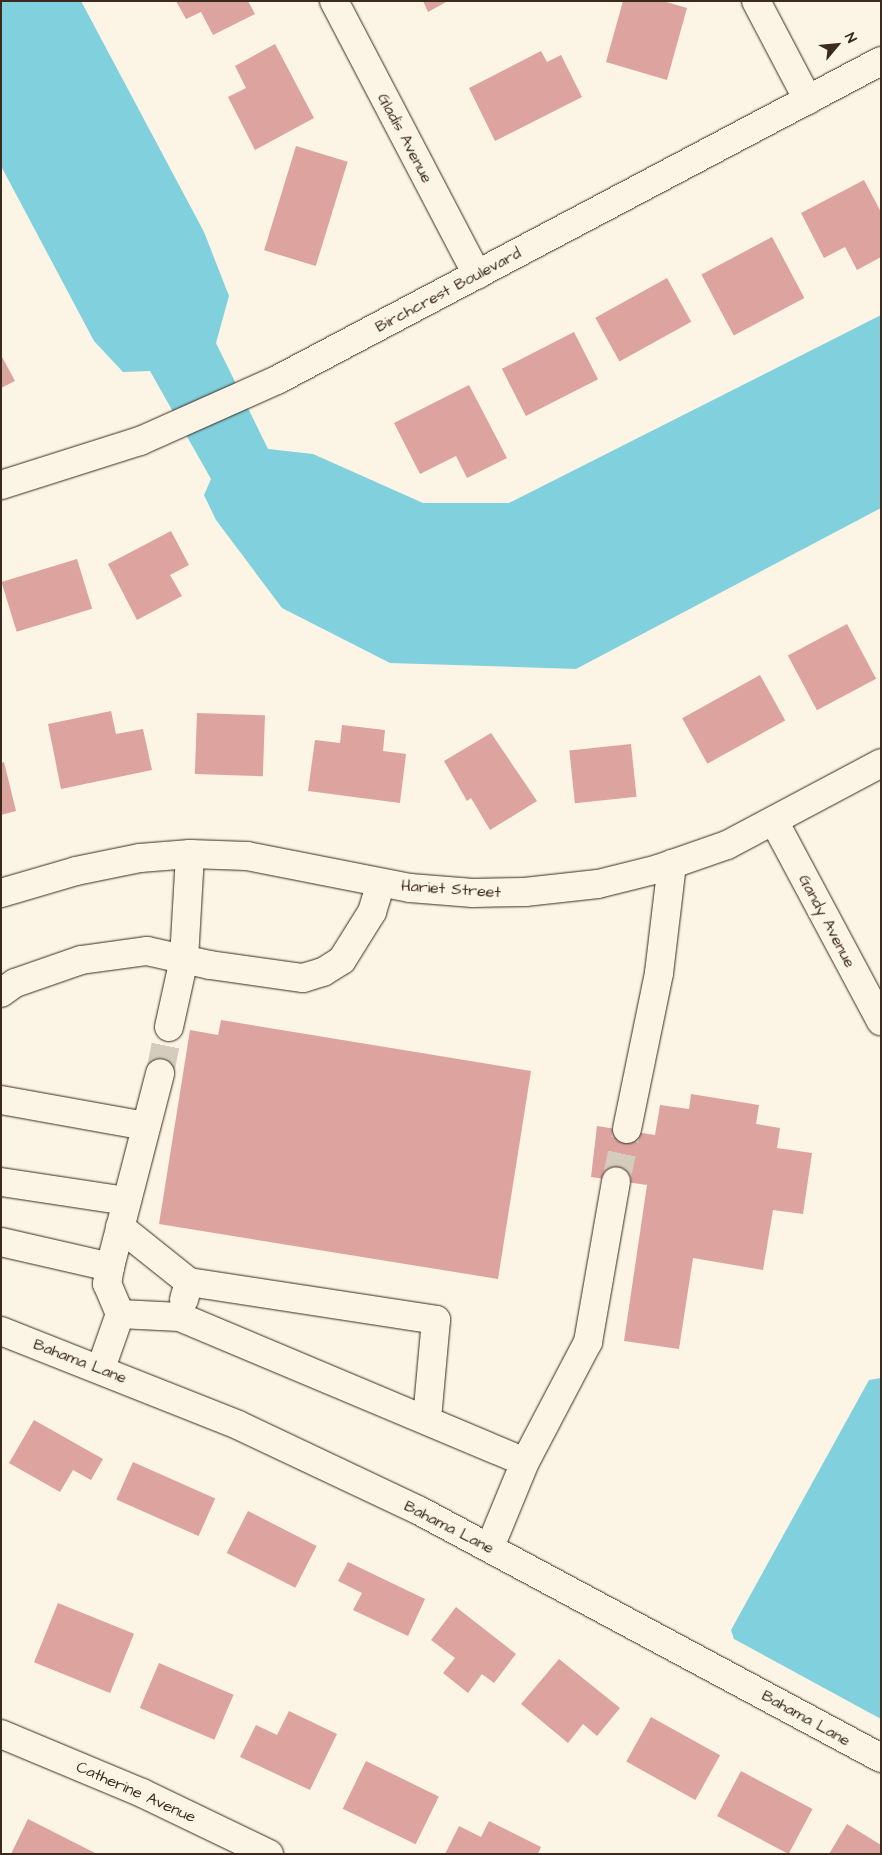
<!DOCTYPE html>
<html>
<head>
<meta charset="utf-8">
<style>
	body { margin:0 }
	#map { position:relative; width:882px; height:1855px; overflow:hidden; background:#fcf5e5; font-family:"Architects Daughter",sans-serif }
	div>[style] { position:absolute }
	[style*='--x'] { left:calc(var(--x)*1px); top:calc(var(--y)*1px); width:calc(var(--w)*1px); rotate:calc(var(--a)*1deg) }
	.water>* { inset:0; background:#81d0dd }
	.building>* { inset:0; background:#dda39f; transform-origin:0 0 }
	.minor-tunnel>* { height:28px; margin-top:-14px; transform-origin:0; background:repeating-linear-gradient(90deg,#d5ccbd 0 28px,transparent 0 42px) }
	.roads { filter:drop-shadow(0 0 1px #3b2a1e) drop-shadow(0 0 1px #3b2a1e) }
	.minor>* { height:28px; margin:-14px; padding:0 14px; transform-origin:14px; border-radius:14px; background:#fcf5e5 }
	span { translate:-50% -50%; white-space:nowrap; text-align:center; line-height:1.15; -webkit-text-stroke:4.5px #fcf5e5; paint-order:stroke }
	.street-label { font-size:16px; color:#3b2a1e }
	.frame { position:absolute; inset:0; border:2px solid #3b2a1e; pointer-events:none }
	.north { position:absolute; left:812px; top:20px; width:50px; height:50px; -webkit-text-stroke:4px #fcf5e5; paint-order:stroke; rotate:62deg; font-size:14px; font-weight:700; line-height:20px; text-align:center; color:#3b2a1e }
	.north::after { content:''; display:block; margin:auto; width:18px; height:22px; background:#3b2a1e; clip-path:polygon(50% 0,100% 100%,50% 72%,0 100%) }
</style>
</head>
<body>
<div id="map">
	<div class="water">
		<i style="clip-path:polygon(1px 1px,81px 1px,204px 232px,229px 296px,216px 343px,268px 449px,313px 454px,423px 503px,509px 503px,881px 315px,881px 508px,576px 669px,390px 663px,282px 608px,216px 520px,204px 495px,211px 479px,150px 371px,123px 372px,94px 341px,1px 166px)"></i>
		<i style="clip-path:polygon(881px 1378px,881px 1719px,734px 1639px,731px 1630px,869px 1380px)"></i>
	</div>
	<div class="building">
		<i style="clip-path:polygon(176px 1px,248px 1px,255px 14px,213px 35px,201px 12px,186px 19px)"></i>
		<i style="clip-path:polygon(423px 1px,448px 1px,428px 12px)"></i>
		<i style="clip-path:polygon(623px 1px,663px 1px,687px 8px,667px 80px,606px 62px)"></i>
		<i style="clip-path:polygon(275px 44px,314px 118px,255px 150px,228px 97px,246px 88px,235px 66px)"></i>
		<i style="clip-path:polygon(541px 51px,547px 62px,561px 55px,582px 97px,495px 141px,469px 88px)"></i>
		<i style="left:296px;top:146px;width:54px;height:109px;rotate:17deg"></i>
		<i style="clip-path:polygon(864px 180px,881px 212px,881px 257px,857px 270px,845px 247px,824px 258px,801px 213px)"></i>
		<i style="left:772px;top:237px;width:69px;height:80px;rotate:62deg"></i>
		<i style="left:667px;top:278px;width:50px;height:82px;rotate:61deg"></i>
		<i style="left:574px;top:332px;width:53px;height:81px;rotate:63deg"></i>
		<i style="clip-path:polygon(1px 355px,15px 381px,1px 388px)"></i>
		<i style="clip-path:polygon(469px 385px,507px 458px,467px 478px,456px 456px,420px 474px,394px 423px)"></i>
		<i style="clip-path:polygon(171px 531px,189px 565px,170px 575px,182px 596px,137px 620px,108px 564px)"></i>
		<i style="left:77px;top:559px;width:52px;height:79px;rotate:73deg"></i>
		<i style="left:847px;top:624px;width:62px;height:67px;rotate:62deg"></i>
		<i style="left:760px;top:675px;width:52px;height:89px;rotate:61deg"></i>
		<i style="clip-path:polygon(111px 711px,116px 734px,143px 729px,152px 770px,61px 789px,48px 724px)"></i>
		<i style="left:197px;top:713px;width:68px;height:61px;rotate:2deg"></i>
		<i style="clip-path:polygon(342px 725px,385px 730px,383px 751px,406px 754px,400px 803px,308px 791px,315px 740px,340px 743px)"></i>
		<i style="clip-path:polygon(491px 733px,537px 801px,490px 830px,471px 798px,467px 801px,444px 761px)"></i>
		<i style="left:631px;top:744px;width:53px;height:62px;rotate:84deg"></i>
		<i style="clip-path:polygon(4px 762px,16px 811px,1px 815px,1px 763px)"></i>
		<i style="clip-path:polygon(221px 1020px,531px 1071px,498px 1279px,159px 1224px,190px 1030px,218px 1035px)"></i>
		<i style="clip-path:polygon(691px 1094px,759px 1105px,756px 1124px,780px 1128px,777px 1148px,812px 1153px,803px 1214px,773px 1210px,763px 1270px,693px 1258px,679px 1349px,624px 1341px,647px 1185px,591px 1177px,597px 1126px,655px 1135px,660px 1105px,689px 1109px)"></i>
		<i style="clip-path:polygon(34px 1420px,103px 1459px,91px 1480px,73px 1470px,60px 1492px,9px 1463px)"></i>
		<i style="left:133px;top:1462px;width:90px;height:41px;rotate:24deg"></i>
		<i style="left:248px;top:1511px;width:77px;height:47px;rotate:27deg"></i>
		<i style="clip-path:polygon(348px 1562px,425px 1599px,408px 1636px,353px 1610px,362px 1593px,338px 1581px)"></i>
		<i style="left:58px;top:1603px;width:82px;height:64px;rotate:22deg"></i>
		<i style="clip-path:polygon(456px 1607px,516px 1654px,494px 1683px,482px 1674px,468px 1693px,443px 1673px,455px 1658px,431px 1640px)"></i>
		<i style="clip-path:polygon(559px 1659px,620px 1708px,597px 1736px,583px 1724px,568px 1743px,521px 1704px)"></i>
		<i style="left:159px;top:1663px;width:81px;height:49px;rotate:23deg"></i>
		<i style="clip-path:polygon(289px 1711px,337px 1734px,310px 1790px,240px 1757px,256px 1725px,277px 1735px)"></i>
		<i style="left:651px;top:1717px;width:79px;height:51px;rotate:29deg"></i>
		<i style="left:366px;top:1761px;width:81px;height:53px;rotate:26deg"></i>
		<i style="left:741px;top:1771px;width:81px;height:51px;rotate:28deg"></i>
		<i style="clip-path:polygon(28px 1819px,97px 1854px,11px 1854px)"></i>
		<i style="clip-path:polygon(489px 1821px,541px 1847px,538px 1854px,445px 1854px,459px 1826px,481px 1837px)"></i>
		<i style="clip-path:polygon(847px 1824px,881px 1845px,881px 1854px,829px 1854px)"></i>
	</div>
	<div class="minor-tunnel">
		<i style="--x:160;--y:1073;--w:47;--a:-78.9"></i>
		<i style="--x:616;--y:1181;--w:53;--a:-78.1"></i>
	</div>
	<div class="roads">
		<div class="minor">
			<i style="--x:334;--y:1;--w:309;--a:62.4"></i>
			<i style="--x:756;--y:1;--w:112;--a:62.3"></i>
			<i style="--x:1;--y:485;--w:146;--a:-17.6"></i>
			<i style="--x:140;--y:441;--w:150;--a:-24"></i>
			<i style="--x:277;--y:380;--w:683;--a:-27.84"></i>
			<i style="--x:774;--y:821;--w:227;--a:61.9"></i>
			<i style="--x:1;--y:893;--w:78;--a:-16.3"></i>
			<i style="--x:76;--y:871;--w:65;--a:-11.5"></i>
			<i style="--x:140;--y:858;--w:50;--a:-4.6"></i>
			<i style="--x:190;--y:854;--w:57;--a:2"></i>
			<i style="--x:247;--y:856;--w:166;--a:11.1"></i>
			<i style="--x:410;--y:888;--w:63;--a:4.5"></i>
			<i style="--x:473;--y:893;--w:52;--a:-1.1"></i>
			<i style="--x:525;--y:892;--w:73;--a:-6.3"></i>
			<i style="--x:598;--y:884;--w:62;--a:-14"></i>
			<i style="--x:658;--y:869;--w:73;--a:-19.2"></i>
			<i style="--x:727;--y:845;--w:174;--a:-28"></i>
			<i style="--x:1;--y:993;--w:17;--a:-36"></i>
			<i style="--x:15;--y:983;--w:70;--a:-19.2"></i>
			<i style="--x:81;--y:960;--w:67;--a:-7.8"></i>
			<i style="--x:147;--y:951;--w:65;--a:12.5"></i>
			<i style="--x:210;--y:965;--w:94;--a:8"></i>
			<i style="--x:303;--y:978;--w:21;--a:-17"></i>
			<i style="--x:323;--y:972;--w:22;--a:-32"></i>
			<i style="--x:342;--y:960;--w:57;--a:-58"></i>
			<i style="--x:372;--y:912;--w:30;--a:-73"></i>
			<i style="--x:169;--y:1027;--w:70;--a:-77.6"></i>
			<i style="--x:184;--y:959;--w:105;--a:-86.7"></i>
			<i style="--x:1;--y:1100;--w:147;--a:10.2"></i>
			<i style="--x:627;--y:1129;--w:159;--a:-78.4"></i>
			<i style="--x:659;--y:973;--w:110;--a:-83.2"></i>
			<i style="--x:1;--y:1182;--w:127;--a:8.6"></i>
			<i style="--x:120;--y:1227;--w:88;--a:38.6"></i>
			<i style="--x:189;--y:1282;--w:18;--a:106"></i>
			<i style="--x:1;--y:1242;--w:112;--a:12.9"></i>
			<i style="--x:189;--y:1282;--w:250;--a:8.7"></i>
			<i style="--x:436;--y:1320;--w:99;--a:95.2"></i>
			<i style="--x:120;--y:1314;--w:60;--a:2.9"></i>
			<i style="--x:180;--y:1317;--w:374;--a:22.8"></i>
			<i style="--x:525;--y:1462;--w:92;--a:112.4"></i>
			<i style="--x:1;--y:1331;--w:255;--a:21.6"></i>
			<i style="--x:238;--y:1425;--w:201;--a:25.3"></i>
			<i style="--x:420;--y:1511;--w:523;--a:28.18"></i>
			<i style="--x:101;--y:1368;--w:57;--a:-70.6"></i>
			<i style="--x:120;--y:1314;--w:33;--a:-113"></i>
			<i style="--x:107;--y:1284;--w:17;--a:-80"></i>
			<i style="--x:110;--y:1267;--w:200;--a:-75.5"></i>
			<i style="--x:525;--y:1462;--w:136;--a:-62.3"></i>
			<i style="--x:588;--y:1342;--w:163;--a:-80.1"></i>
			<i style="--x:1;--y:1734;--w:153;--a:22.7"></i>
			<i style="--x:142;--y:1793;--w:141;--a:25.7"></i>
		</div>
	</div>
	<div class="street-label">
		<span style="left:405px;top:138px;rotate:62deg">Gladis Avenue</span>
		<span style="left:448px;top:290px;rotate:-28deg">Birchcrest Boulevard</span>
		<span style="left:451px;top:889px;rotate:4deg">Hariet Street</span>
		<span style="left:827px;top:921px;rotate:62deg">Gandy Avenue</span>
		<span style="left:80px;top:1361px;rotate:21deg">Bahama Lane</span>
		<span style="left:449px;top:1527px;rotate:27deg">Bahama Lane</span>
		<span style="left:806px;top:1718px;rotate:29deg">Bahama Lane</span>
		<span style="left:136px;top:1792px;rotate:24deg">Catherine Avenue</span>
	</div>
	<div class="frame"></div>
	<div class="north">N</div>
</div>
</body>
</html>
